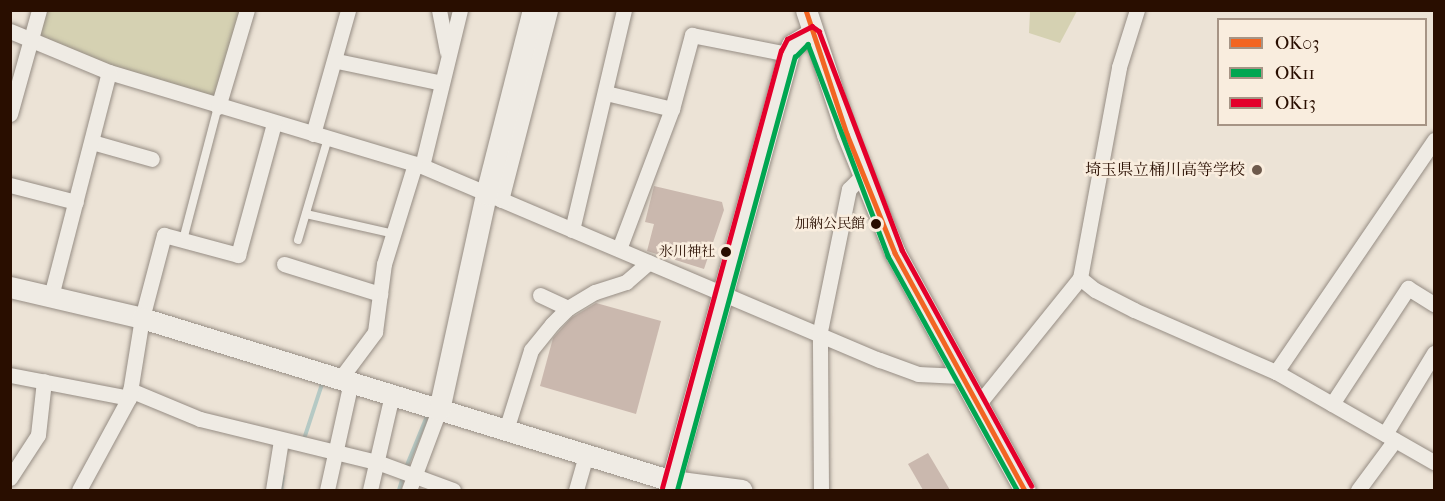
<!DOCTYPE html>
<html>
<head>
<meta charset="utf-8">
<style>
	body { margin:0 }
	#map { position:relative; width:1445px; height:501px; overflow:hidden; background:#ece3d6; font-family:"IM FELL French Canon","Noto Serif JP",serif }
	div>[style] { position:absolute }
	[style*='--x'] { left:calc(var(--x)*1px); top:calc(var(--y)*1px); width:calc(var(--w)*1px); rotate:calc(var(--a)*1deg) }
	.green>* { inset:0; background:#d5d1b2 }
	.stream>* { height:4px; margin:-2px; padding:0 2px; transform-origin:2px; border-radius:2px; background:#b5c9c4 }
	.building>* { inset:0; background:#cab8ae }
	.roads { filter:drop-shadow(0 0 2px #968d84) drop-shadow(0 0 2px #968d84) }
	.lane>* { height:8px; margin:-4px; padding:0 4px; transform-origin:4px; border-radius:4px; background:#efebe4 }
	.street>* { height:15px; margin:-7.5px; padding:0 7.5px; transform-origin:7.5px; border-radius:7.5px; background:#efebe4 }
	.secondary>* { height:21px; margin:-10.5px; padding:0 10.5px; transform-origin:10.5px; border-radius:10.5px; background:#efebe4 }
	.bus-1>* { height:4.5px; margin:-2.25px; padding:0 2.25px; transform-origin:2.25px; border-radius:2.25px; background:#f26522 }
	.bus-2>* { height:4.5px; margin:-2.25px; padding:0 2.25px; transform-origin:2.25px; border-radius:2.25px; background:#00a651 }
	.bus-3>* { height:4.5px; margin:-2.25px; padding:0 2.25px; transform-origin:2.25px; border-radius:2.25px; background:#e4002b }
	.dots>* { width:16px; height:16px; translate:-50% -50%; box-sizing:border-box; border:3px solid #f9edde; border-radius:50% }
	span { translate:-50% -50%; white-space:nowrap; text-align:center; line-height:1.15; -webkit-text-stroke:5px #f9edde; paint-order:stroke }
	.bus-label { font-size:14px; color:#290e00 }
	.right { translate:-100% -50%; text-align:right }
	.poi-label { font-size:16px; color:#290e00 }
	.frame { position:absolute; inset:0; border:12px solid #290e00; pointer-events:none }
	.legend { position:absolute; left:1217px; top:18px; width:210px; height:108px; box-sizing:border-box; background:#f9edde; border:2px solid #a69485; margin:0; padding:8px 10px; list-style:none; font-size:18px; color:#290e00 }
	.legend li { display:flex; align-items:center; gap:12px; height:30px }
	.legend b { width:30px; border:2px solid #a69485 }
</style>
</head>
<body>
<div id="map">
	<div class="green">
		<i style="clip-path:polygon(39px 11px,248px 11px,218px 107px,32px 38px)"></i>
		<i style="clip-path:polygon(1030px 11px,1030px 10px,1077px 11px,1060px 43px,1029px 33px)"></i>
	</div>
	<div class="stream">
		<i style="--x:304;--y:439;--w:61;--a:-71.9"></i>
		<i style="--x:405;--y:470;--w:61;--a:-67.7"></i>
		<i style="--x:281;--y:490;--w:14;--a:-82"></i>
		<i style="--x:399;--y:490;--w:14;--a:-73"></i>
	</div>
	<div class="building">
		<i style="clip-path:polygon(654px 186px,722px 202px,724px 210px,704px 269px,647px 251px,654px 224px,645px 222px)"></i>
		<i style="clip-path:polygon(596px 303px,661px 321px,636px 414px,540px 386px,553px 338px,571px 318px)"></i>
		<i style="clip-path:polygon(928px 453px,950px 490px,923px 490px,908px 464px)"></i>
	</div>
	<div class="roads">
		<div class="lane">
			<i style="--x:306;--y:214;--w:90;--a:12.8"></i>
			<i style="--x:183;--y:240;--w:138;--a:-75.3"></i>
			<i style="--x:298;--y:240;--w:106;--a:-73.6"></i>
		</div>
		<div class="street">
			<i style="--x:439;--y:10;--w:42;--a:79"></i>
			<i style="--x:10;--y:31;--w:107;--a:22.5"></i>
			<i style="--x:109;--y:72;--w:327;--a:16.7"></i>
			<i style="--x:422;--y:166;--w:497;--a:23"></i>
			<i style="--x:880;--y:360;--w:40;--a:20.2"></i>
			<i style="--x:918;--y:374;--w:42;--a:2.7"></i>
			<i style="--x:337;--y:61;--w:107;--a:11.8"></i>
			<i style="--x:606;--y:93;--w:68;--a:13.6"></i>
			<i style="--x:218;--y:107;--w:101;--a:-73.4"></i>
			<i style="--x:10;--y:114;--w:108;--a:-74.4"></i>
			<i style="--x:313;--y:134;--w:129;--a:-74.2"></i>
			<i style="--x:92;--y:142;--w:62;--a:15.8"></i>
			<i style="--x:422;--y:166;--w:161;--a:-76.3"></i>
			<i style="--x:10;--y:185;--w:68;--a:14.4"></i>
			<i style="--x:501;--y:200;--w:196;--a:-75.5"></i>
			<i style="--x:572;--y:230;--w:226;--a:-76.7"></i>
			<i style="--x:619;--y:249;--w:150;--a:-69.3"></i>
			<i style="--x:672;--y:109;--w:77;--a:-74.9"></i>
			<i style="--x:692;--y:35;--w:98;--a:11.2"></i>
			<i style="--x:284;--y:264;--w:101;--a:17.4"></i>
			<i style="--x:1080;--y:278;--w:19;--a:39"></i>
			<i style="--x:1095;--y:290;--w:44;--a:27.1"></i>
			<i style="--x:1134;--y:310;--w:155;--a:23.6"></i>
			<i style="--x:1276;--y:372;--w:182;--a:29.7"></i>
			<i style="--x:540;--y:295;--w:31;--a:25"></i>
			<i style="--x:51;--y:296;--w:231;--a:-75.5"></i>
			<i style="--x:1276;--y:372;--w:281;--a:-55.7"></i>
			<i style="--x:10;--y:375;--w:121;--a:10.9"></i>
			<i style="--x:340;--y:379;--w:59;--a:-53.3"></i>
			<i style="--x:375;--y:332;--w:69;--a:-82.5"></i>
			<i style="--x:384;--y:264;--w:105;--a:-72.8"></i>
			<i style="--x:130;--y:390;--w:76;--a:22.5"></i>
			<i style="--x:200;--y:419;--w:182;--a:13.7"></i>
			<i style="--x:377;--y:462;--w:81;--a:20.2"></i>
			<i style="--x:1332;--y:404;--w:139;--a:-56.8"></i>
			<i style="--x:1408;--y:288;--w:31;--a:32"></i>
			<i style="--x:976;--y:407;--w:166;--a:-51.1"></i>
			<i style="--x:1080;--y:278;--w:215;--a:-79.5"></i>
			<i style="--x:1119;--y:67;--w:60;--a:-72.5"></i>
			<i style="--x:506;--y:430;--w:84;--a:-72.6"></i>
			<i style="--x:531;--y:350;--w:33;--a:-51"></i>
			<i style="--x:552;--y:324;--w:23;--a:-45"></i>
			<i style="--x:568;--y:308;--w:31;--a:-31"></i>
			<i style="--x:595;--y:292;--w:33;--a:-18"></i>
			<i style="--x:626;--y:282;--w:30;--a:-41"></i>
			<i style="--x:1385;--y:434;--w:95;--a:-58.8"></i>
			<i style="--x:10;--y:478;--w:51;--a:-56.9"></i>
			<i style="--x:38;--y:435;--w:54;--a:-83.7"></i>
			<i style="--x:79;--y:490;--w:105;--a:-61.5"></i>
			<i style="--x:129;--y:398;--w:81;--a:-80.8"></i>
			<i style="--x:142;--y:318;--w:86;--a:-75.2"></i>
			<i style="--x:164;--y:235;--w:77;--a:15.1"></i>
			<i style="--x:238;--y:255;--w:137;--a:-74.7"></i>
			<i style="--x:273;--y:490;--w:51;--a:-80.9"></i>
			<i style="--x:327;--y:490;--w:111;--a:-77.5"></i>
			<i style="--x:370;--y:490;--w:98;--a:-77"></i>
			<i style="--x:409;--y:490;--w:85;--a:-69.4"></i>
			<i style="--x:576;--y:490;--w:36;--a:-74"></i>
			<i style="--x:821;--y:490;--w:159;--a:-90.4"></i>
			<i style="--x:820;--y:331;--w:145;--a:-78.5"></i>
			<i style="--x:849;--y:189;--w:18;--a:-45"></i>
			<i style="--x:1358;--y:490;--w:62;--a:-53.5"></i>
		</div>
		<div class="secondary">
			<i style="--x:806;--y:10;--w:131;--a:71.7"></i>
			<i style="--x:847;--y:134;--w:128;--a:68"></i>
			<i style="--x:895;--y:253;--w:270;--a:61.3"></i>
			<i style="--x:10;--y:287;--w:136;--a:13.2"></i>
			<i style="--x:142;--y:318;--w:554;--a:17.1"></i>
			<i style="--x:672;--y:481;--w:70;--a:7.4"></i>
			<i style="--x:439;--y:410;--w:221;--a:-77.7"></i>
			<i style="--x:486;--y:194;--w:190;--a:-75.7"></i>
			<i style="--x:669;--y:490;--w:452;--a:-74.7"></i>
			<i style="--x:788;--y:54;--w:10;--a:-66"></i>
			<i style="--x:792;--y:45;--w:23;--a:-31"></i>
		</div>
	</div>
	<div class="bus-1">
		<i style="--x:806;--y:10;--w:131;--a:71.7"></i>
		<i style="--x:847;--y:134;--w:128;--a:68"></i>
		<i style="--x:895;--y:253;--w:270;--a:61.3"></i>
	</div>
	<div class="bus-2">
		<i style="--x:677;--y:490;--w:449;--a:-74.8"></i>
		<i style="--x:795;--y:57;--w:18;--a:-45"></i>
		<i style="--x:808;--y:44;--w:227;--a:69.3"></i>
		<i style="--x:888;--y:256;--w:267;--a:61.1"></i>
	</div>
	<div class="bus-3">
		<i style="--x:662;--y:488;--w:453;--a:-74.8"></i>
		<i style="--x:781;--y:51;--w:13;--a:-63"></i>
		<i style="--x:787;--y:39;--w:28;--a:-27"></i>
		<i style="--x:812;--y:26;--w:9;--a:36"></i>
		<i style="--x:819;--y:31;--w:234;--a:69.2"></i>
		<i style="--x:902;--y:250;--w:269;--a:61.2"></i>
	</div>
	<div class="dots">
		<i style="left:1257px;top:170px;background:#6d594b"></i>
		<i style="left:876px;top:224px;background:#290e00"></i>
		<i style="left:726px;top:252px;background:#290e00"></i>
	</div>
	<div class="bus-label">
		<span class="right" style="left:865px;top:224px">加納公民館</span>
		<span class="right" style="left:715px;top:252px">氷川神社</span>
	</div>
	<div class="poi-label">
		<span class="right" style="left:1245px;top:170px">埼玉県立桶川高等学校</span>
	</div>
	<div class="frame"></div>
	<ul class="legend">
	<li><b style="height:8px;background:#f26522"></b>OK03</li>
	<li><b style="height:8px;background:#00a651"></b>OK11</li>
	<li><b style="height:8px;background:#e4002b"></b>OK13</li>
	</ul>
</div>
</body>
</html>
